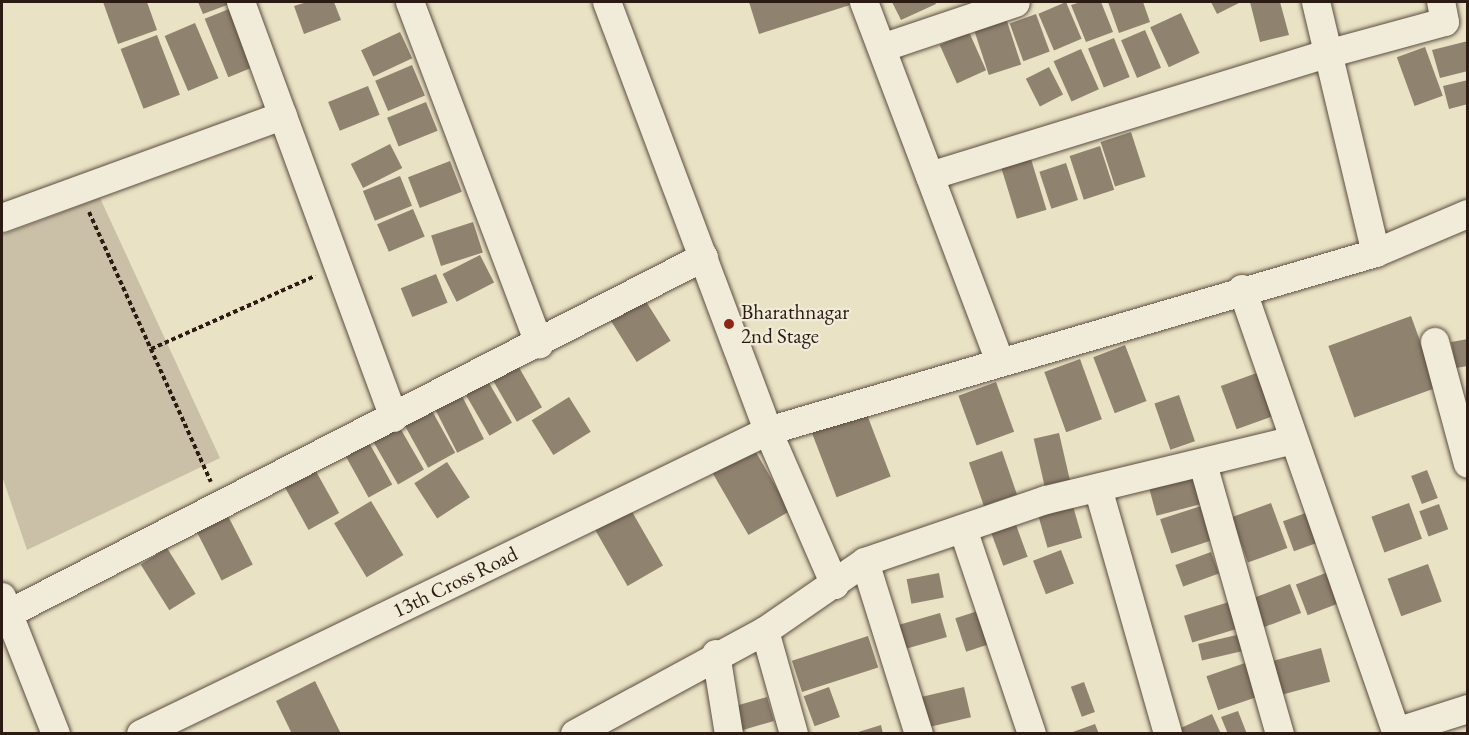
<!DOCTYPE html>
<html>
<head>
<meta charset="utf-8">
<style>
	body { margin:0 }
	#map { position:relative; width:1469px; height:735px; overflow:hidden; background:#eae2c5; font-family:"EB Garamond",serif }
	div>[style] { position:absolute }
	[style*='--x'] { left:calc(var(--x)*1px); top:calc(var(--y)*1px); width:calc(var(--w)*1px); rotate:calc(var(--a)*1deg) }
	.green>* { inset:0; background:#cac0a7 }
	.building>* { inset:0; background:#8f826f; transform-origin:0 0 }
	.path>* { height:4px; margin-top:-2px; transform-origin:0; background:repeating-linear-gradient(90deg,#2c1b12 0 4.5px,transparent 0 7.5px) }
	.roads { filter:drop-shadow(0 0 2px #5c4d3f) drop-shadow(0 0 2px #5c4d3f) }
	.minor>* { height:28px; margin:-14px; padding:0 14px; transform-origin:14px; border-radius:14px; background:#f1ecd9 }
	.dots>* { width:16px; height:16px; translate:-50% -50%; box-sizing:border-box; border:3px solid #f1ecd9; border-radius:50% }
	span { translate:-50% -50%; white-space:nowrap; text-align:center; line-height:1.15; -webkit-text-stroke:4.5px #f1ecd9; paint-order:stroke }
	.poi-label { font-size:21px; color:#2c1b12 }
	.left { translate:0 -50%; text-align:left }
	.street-label { font-size:21px; color:#2c1b12 }
	.frame { position:absolute; inset:0; border:3px solid #2c1b12; pointer-events:none }
</style>
</head>
<body>
<div id="map">
	<div class="green">
		<i style="clip-path:polygon(100px 198px,220px 458px,27px 550px,2px 476px,2px 235px)"></i>
	</div>
	<div class="building">
		<i style="clip-path:polygon(103px 2px,147px 2px,157px 30px,118px 44px)"></i>
		<i style="clip-path:polygon(198px 2px,235px 2px,203px 14px)"></i>
		<i style="clip-path:polygon(307px 2px,334px 2px,341px 20px,304px 34px,294px 6px)"></i>
		<i style="clip-path:polygon(749px 2px,849px 2px,850px 5px,759px 34px)"></i>
		<i style="clip-path:polygon(892px 2px,935px 2px,936px 4px,901px 20px)"></i>
		<i style="left:1066px;top:2px;width:40px;height:30px;rotate:67deg"></i>
		<i style="clip-path:polygon(1081px 2px,1101px 2px,1113px 32px,1086px 42px,1071px 5px)"></i>
		<i style="clip-path:polygon(1108px 2px,1143px 2px,1150px 22px,1119px 33px)"></i>
		<i style="clip-path:polygon(1211px 2px,1241px 2px,1217px 14px)"></i>
		<i style="clip-path:polygon(1250px 2px,1280px 2px,1289px 35px,1260px 42px)"></i>
		<i style="left:239px;top:5px;width:63px;height:37px;rotate:68deg"></i>
		<i style="left:1181px;top:13px;width:44px;height:34px;rotate:65deg"></i>
		<i style="left:1036px;top:14px;width:40px;height:28px;rotate:70deg"></i>
		<i style="left:1006px;top:18px;width:49px;height:34px;rotate:72deg"></i>
		<i style="left:195px;top:23px;width:60px;height:33px;rotate:67deg"></i>
		<i style="left:1145px;top:30px;width:41px;height:26px;rotate:67deg"></i>
		<i style="left:400px;top:32px;width:29px;height:43px;rotate:65deg"></i>
		<i style="left:969px;top:32px;width:42px;height:32px;rotate:66deg"></i>
		<i style="left:157px;top:35px;width:64px;height:39px;rotate:69deg"></i>
		<i style="left:1114px;top:38px;width:42px;height:28px;rotate:68deg"></i>
		<i style="clip-path:polygon(1468px 41px,1468px 71px,1440px 78px,1432px 50px)"></i>
		<i style="left:1425px;top:47px;width:52px;height:30px;rotate:70deg"></i>
		<i style="left:1081px;top:49px;width:44px;height:30px;rotate:66deg"></i>
		<i style="left:412px;top:65px;width:33px;height:40px;rotate:67deg"></i>
		<i style="left:1049px;top:67px;width:31px;height:26px;rotate:63deg"></i>
		<i style="clip-path:polygon(1468px 80px,1468px 104px,1449px 109px,1443px 86px)"></i>
		<i style="left:368px;top:86px;width:31px;height:43px;rotate:68deg"></i>
		<i style="left:426px;top:102px;width:31px;height:42px;rotate:68deg"></i>
		<i style="left:1131px;top:132px;width:47px;height:32px;rotate:72deg"></i>
		<i style="left:390px;top:144px;width:27px;height:44px;rotate:63deg"></i>
		<i style="left:1100px;top:146px;width:46px;height:32px;rotate:72deg"></i>
		<i style="left:1031px;top:159px;width:53px;height:31px;rotate:73deg"></i>
		<i style="left:450px;top:161px;width:33px;height:45px;rotate:69deg"></i>
		<i style="left:1066px;top:163px;width:39px;height:28px;rotate:72deg"></i>
		<i style="left:400px;top:176px;width:32px;height:40px;rotate:68deg"></i>
		<i style="left:413px;top:209px;width:30px;height:39px;rotate:67deg"></i>
		<i style="left:473px;top:222px;width:32px;height:44px;rotate:72deg"></i>
		<i style="left:480px;top:255px;width:31px;height:42px;rotate:63deg"></i>
		<i style="left:436px;top:274px;width:31px;height:38px;rotate:68deg"></i>
		<i style="left:642px;top:295px;width:54px;height:40px;rotate:58deg"></i>
		<i style="left:1411px;top:316px;width:76px;height:88px;rotate:70deg"></i>
		<i style="clip-path:polygon(1468px 339px,1468px 366px,1456px 368px,1451px 342px)"></i>
		<i style="left:1125px;top:345px;width:60px;height:34px;rotate:69deg"></i>
		<i style="left:1080px;top:359px;width:64px;height:38px;rotate:70deg"></i>
		<i style="left:517px;top:364px;width:50px;height:29px;rotate:60deg"></i>
		<i style="left:1265px;top:370px;width:46px;height:47px;rotate:70deg"></i>
		<i style="left:485px;top:376px;width:54px;height:26px;rotate:60deg"></i>
		<i style="left:996px;top:382px;width:53px;height:40px;rotate:70deg"></i>
		<i style="left:459px;top:390px;width:55px;height:30px;rotate:63deg"></i>
		<i style="left:1179px;top:395px;width:49px;height:26px;rotate:71deg"></i>
		<i style="left:569px;top:397px;width:41px;height:44px;rotate:58deg"></i>
		<i style="left:431px;top:409px;width:50px;height:31px;rotate:61deg"></i>
		<i style="left:866px;top:412px;width:69px;height:58px;rotate:69deg"></i>
		<i style="left:396px;top:421px;width:56px;height:30px;rotate:60deg"></i>
		<i style="left:1059px;top:433px;width:48px;height:26px;rotate:77deg"></i>
		<i style="left:367px;top:439px;width:52px;height:27px;rotate:61deg"></i>
		<i style="left:753px;top:447px;width:74px;height:48px;rotate:60deg"></i>
		<i style="left:1002px;top:451px;width:46px;height:35px;rotate:71deg"></i>
		<i style="left:447px;top:462px;width:42px;height:39px;rotate:57deg"></i>
		<i style="left:312px;top:464px;width:56px;height:35px;rotate:61deg"></i>
		<i style="left:1427px;top:470px;width:30px;height:17px;rotate:69deg"></i>
		<i style="left:1193px;top:474px;width:31px;height:46px;rotate:75deg"></i>
		<i style="left:371px;top:501px;width:63px;height:43px;rotate:59deg"></i>
		<i style="left:1271px;top:503px;width:48px;height:42px;rotate:70deg"></i>
		<i style="left:1409px;top:503px;width:38px;height:40px;rotate:70deg"></i>
		<i style="left:1439px;top:504px;width:27px;height:21px;rotate:70deg"></i>
		<i style="left:1073px;top:506px;width:33px;height:36px;rotate:74deg"></i>
		<i style="left:1201px;top:506px;width:36px;height:43px;rotate:72deg"></i>
		<i style="left:631px;top:510px;width:64px;height:41px;rotate:60deg"></i>
		<i style="left:1314px;top:510px;width:32px;height:33px;rotate:70deg"></i>
		<i style="left:226px;top:512px;width:59px;height:35px;rotate:63deg"></i>
		<i style="left:1015px;top:522px;width:37px;height:26px;rotate:70deg"></i>
		<i style="left:167px;top:548px;width:54px;height:31px;rotate:58deg"></i>
		<i style="left:1061px;top:550px;width:36px;height:30px;rotate:69deg"></i>
		<i style="left:1211px;top:552px;width:23px;height:38px;rotate:70deg"></i>
		<i style="left:1428px;top:564px;width:40px;height:43px;rotate:70deg"></i>
		<i style="left:1336px;top:569px;width:33px;height:43px;rotate:69deg"></i>
		<i style="left:939px;top:573px;width:25px;height:33px;rotate:79deg"></i>
		<i style="left:1290px;top:584px;width:31px;height:40px;rotate:69deg"></i>
		<i style="left:1229px;top:602px;width:28px;height:47px;rotate:73deg"></i>
		<i style="left:981px;top:610px;width:35px;height:27px;rotate:72deg"></i>
		<i style="left:940px;top:613px;width:25px;height:47px;rotate:74deg"></i>
		<i style="left:1241px;top:634px;width:17px;height:44px;rotate:77deg"></i>
		<i style="left:868px;top:636px;width:33px;height:80px;rotate:72deg"></i>
		<i style="left:1321px;top:648px;width:35px;height:51px;rotate:75deg"></i>
		<i style="left:1248px;top:662px;width:36px;height:44px;rotate:71deg"></i>
		<i style="clip-path:polygon(315px 681px,341px 734px,292px 734px,276px 701px)"></i>
		<i style="left:1084px;top:682px;width:32px;height:14px;rotate:70deg"></i>
		<i style="left:829px;top:687px;width:32px;height:27px;rotate:70deg"></i>
		<i style="left:964px;top:687px;width:31px;height:43px;rotate:77deg"></i>
		<i style="left:767px;top:697px;width:25px;height:33px;rotate:74deg"></i>
		<i style="clip-path:polygon(1238px 711px,1247px 734px,1228px 734px,1221px 717px)"></i>
		<i style="clip-path:polygon(1212px 714px,1221px 734px,1175px 734px,1174px 731px)"></i>
		<i style="clip-path:polygon(1095px 724px,1099px 734px,1070px 734px,1070px 733px)"></i>
		<i style="clip-path:polygon(881px 725px,883px 734px,855px 734px,855px 733px)"></i>
	</div>
	<div class="path">
		<i style="--x:89;--y:212;--w:296;--a:65.7"></i>
		<i style="--x:151;--y:349;--w:180;--a:-24"></i>
	</div>
	<div class="roads">
		<div class="minor">
			<i style="--x:241;--y:2;--w:443;--a:69.8"></i>
			<i style="--x:410;--y:2;--w:366;--a:69.3"></i>
			<i style="--x:607;--y:2;--w:458;--a:69.4"></i>
			<i style="--x:768;--y:431;--w:168;--a:66.5"></i>
			<i style="--x:864;--y:2;--w:385;--a:69.3"></i>
			<i style="--x:1316;--y:2;--w:258;--a:76.6"></i>
			<i style="--x:882;--y:48;--w:141;--a:-18.6"></i>
			<i style="--x:930;--y:176;--w:419;--a:-17.1"></i>
			<i style="--x:1331;--y:53;--w:118;--a:-15.2"></i>
			<i style="--x:1445;--y:22;--w:20;--a:-101"></i>
			<i style="--x:2;--y:218;--w:299;--a:-20"></i>
			<i style="--x:1242;--y:289;--w:471;--a:70.8"></i>
			<i style="--x:1435;--y:342;--w:126;--a:74.9"></i>
			<i style="--x:1203;--y:464;--w:281;--a:74.1"></i>
			<i style="--x:1098;--y:488;--w:256;--a:74.1"></i>
			<i style="--x:963;--y:529;--w:216;--a:71.4"></i>
			<i style="--x:865;--y:562;--w:180;--a:72.6"></i>
			<i style="--x:2;--y:597;--w:147;--a:68.5"></i>
			<i style="--x:2;--y:617;--w:789;--a:-27.15"></i>
			<i style="--x:765;--y:631;--w:107;--a:74.3"></i>
			<i style="--x:716;--y:654;--w:81;--a:80.8"></i>
			<i style="--x:1396;--y:732;--w:76;--a:-17.7"></i>
			<i style="--x:141;--y:734;--w:696;--a:-25.79"></i>
			<i style="--x:768;--y:431;--w:634;--a:-16.32"></i>
			<i style="--x:1376;--y:253;--w:100;--a:-23"></i>
			<i style="--x:575;--y:734;--w:216;--a:-28.5"></i>
			<i style="--x:765;--y:631;--w:121;--a:-34.6"></i>
			<i style="--x:865;--y:562;--w:191;--a:-18.9"></i>
			<i style="--x:1046;--y:500;--w:255;--a:-13.6"></i>
		</div>
	</div>
	<div class="dots">
		<i style="left:729px;top:324px;background:#8f2418"></i>
	</div>
	<div class="poi-label">
		<span class="left" style="left:741px;top:324px">Bharathnagar<br>2nd Stage</span>
	</div>
	<div class="street-label">
		<span style="left:455px;top:582px;rotate:-26deg">13th Cross Road</span>
	</div>
	<div class="frame"></div>
</div>
</body>
</html>
